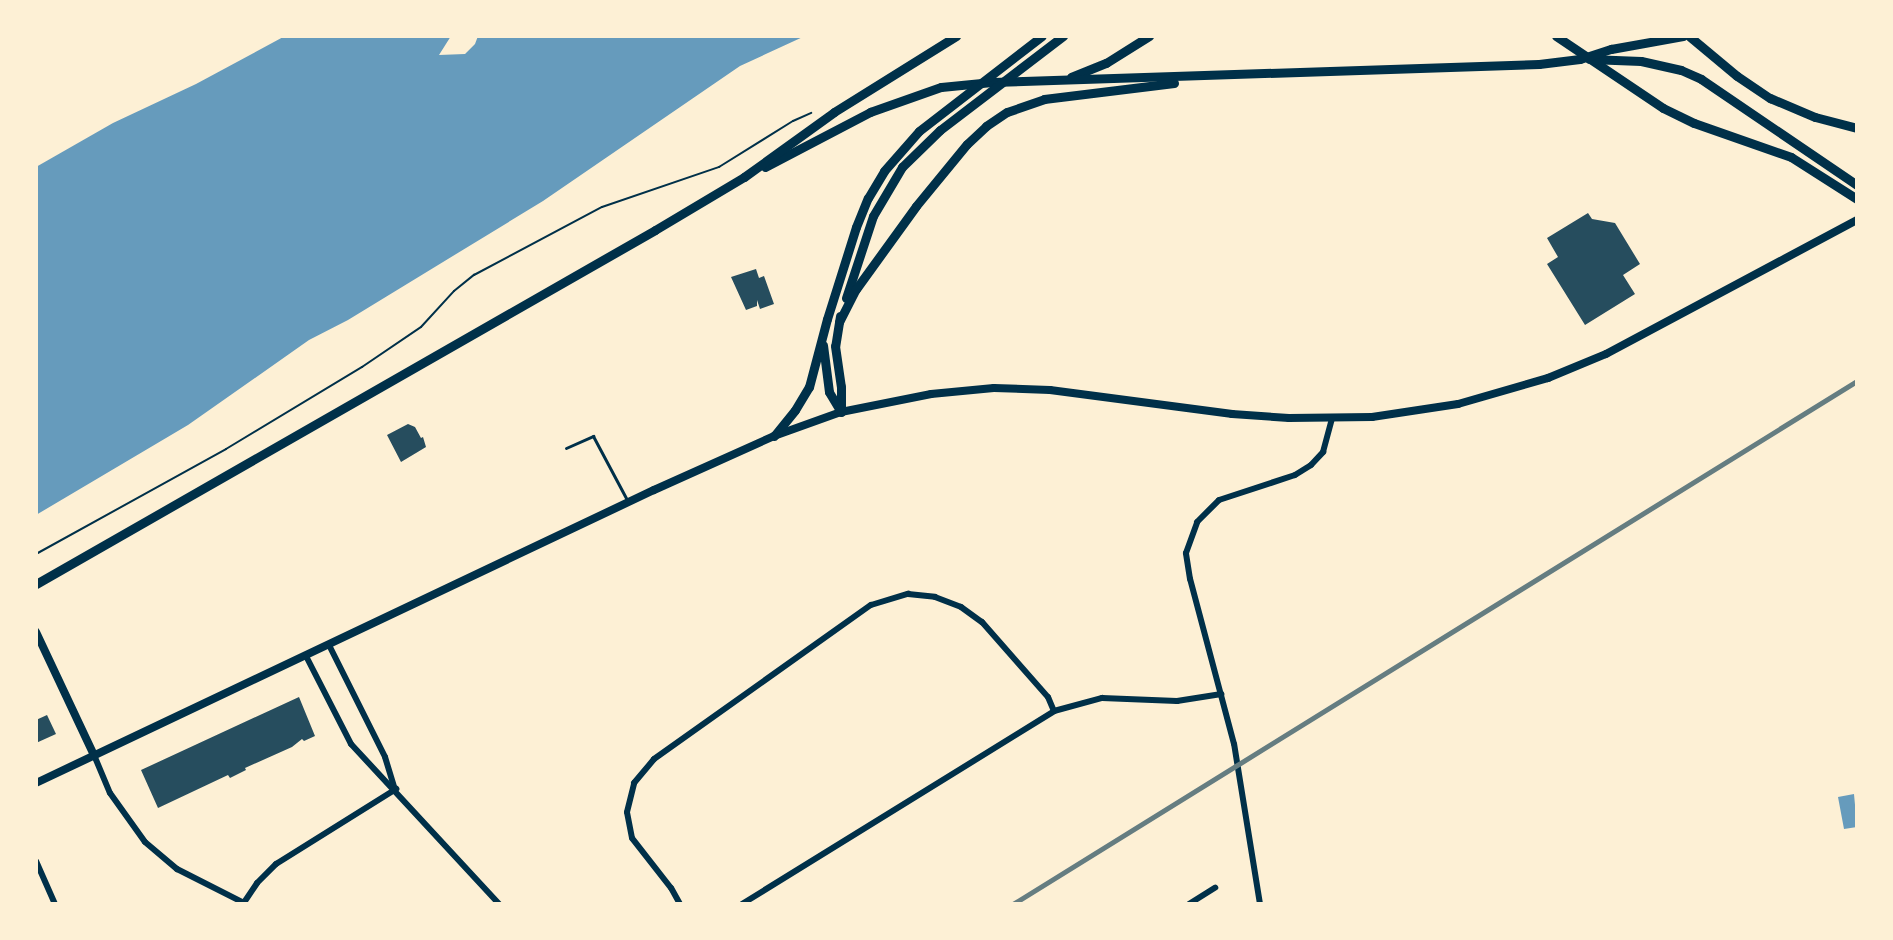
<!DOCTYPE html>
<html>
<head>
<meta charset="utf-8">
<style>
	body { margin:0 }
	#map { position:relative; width:1893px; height:940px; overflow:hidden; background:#fdf0d5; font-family:Barlow,sans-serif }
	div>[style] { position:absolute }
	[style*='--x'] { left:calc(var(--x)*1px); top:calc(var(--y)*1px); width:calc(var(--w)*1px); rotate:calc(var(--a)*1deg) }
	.water>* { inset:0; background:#669bbc }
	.building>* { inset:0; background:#264d5e }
	.path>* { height:2px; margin:-1px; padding:0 1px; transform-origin:1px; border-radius:1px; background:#003049 }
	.service>* { height:3px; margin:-1.5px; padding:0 1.5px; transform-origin:1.5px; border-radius:1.5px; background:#003049 }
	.minor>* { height:6px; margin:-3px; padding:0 3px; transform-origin:3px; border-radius:3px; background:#003049 }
	.secondary>* { height:8px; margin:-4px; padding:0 4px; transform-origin:4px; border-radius:4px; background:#003049 }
	.primary>* { height:9px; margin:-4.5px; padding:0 4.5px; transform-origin:4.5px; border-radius:4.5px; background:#003049 }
	.rail>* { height:4.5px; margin:-2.25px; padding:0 2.25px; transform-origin:2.25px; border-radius:2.25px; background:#657d81 }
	span { translate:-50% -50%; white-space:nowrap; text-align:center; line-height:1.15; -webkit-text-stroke:6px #fdf0d5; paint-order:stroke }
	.frame { position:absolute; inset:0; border:38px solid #fdf0d5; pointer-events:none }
</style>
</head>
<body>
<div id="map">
	<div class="water">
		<i style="clip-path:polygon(285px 36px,451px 36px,439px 55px,465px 54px,475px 44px,478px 36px,805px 36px,740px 66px,543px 201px,348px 320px,309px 340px,188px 425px,36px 515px,36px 167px,113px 123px,196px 84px)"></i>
		<i style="clip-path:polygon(1854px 794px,1857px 827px,1844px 829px,1838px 797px)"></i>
	</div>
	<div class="building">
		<i style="clip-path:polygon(1588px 213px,1592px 219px,1615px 223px,1640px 264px,1623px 275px,1635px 294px,1585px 325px,1547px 264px,1558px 257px,1547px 238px)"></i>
		<i style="clip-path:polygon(756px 269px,759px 278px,764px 276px,774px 304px,760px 309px,757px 300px,757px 306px,746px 310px,731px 277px)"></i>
		<i style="clip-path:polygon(408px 424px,415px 427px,421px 438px,423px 437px,426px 447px,401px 462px,387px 435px)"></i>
		<i style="clip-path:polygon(299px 697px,315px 736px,304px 741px,302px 739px,292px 747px,245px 768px,246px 770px,230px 778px,228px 775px,158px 808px,141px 770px)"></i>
		<i style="clip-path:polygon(47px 715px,56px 734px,36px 743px,36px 720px)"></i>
	</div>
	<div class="path">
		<i style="--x:36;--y:554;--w:217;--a:-28.9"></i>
		<i style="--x:226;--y:449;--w:159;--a:-31.1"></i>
		<i style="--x:362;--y:367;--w:71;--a:-34.1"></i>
		<i style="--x:421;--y:327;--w:49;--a:-47.5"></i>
		<i style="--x:454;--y:291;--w:26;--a:-39"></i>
		<i style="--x:474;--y:275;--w:145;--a:-28"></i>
		<i style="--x:602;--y:207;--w:124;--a:-18.9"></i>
		<i style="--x:719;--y:167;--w:87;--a:-31.9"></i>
		<i style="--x:793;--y:121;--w:20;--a:-24"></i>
	</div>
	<div class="service">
		<i style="--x:566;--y:448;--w:30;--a:-24"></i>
		<i style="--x:593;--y:436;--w:72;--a:62"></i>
	</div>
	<div class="minor">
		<i style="--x:329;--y:645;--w:125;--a:63.4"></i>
		<i style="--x:385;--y:757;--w:34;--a:73"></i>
		<i style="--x:306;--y:656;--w:99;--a:62.9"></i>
		<i style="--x:351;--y:744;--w:218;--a:47.2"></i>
		<i style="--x:94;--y:755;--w:41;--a:67.2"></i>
		<i style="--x:110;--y:793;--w:60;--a:54.5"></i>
		<i style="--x:145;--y:842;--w:42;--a:40.2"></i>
		<i style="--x:177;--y:869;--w:75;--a:26.9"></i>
		<i style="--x:36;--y:861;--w:47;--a:66.2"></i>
		<i style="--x:243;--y:904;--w:25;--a:-56"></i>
		<i style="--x:257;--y:883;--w:27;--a:-45"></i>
		<i style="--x:276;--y:864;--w:142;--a:-32"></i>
		<i style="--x:680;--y:904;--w:18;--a:-119"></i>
		<i style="--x:671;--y:888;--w:63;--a:-128"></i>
		<i style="--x:632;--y:838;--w:26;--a:-101"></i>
		<i style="--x:627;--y:812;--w:30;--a:-76"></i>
		<i style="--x:634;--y:783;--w:31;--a:-50"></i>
		<i style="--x:654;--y:759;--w:266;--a:-35.4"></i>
		<i style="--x:871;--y:605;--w:39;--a:-17"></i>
		<i style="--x:908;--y:594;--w:27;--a:6"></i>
		<i style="--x:935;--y:597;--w:28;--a:21"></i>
		<i style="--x:961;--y:607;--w:26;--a:36"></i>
		<i style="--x:982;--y:622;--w:100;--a:48.7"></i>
		<i style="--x:1048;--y:697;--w:15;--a:67"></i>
		<i style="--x:742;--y:904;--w:367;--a:-31.7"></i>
		<i style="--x:1054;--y:711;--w:50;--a:-15.2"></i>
		<i style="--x:1102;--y:698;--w:75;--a:2.3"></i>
		<i style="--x:1177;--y:701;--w:45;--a:-9"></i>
		<i style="--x:1189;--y:904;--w:31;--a:-32"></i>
		<i style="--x:1260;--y:904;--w:162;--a:-99.2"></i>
		<i style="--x:1234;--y:744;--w:171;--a:-104.9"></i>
		<i style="--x:1190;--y:579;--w:26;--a:-99"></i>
		<i style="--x:1186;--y:553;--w:33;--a:-70"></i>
		<i style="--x:1197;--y:522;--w:31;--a:-45"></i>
		<i style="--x:1219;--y:500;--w:80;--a:-18.2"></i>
		<i style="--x:1295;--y:475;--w:19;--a:-32"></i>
		<i style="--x:1311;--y:465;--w:18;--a:-47"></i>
		<i style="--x:1323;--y:452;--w:34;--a:-75"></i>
	</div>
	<div class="secondary">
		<i style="--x:36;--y:632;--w:136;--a:64.8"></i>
		<i style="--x:36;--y:783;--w:684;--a:-25.37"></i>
		<i style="--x:654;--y:490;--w:132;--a:-24.2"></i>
		<i style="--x:774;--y:436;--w:71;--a:-19.7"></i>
		<i style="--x:841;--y:412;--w:92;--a:-11.3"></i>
		<i style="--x:931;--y:394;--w:63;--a:-5.4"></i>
		<i style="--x:994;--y:388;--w:56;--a:2"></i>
		<i style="--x:1050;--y:390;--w:184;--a:7.5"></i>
		<i style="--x:1232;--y:414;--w:57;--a:4"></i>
		<i style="--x:1289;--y:418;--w:83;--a:-0.7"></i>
		<i style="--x:1372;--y:417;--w:87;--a:-8.6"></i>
		<i style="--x:1458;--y:404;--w:94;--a:-16.1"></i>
		<i style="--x:1548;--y:378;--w:63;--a:-22.5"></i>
		<i style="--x:1606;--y:354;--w:285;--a:-28.1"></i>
	</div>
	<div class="primary">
		<i style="--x:1556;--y:36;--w:129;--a:33.9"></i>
		<i style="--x:1663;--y:108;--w:34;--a:26"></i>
		<i style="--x:1694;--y:123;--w:103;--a:19.3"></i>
		<i style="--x:1791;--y:157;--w:78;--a:32.5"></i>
		<i style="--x:1689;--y:36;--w:62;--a:39.8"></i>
		<i style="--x:1737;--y:76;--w:40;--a:34"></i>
		<i style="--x:1770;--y:98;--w:49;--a:22.9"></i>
		<i style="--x:1815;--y:117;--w:43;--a:14.7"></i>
		<i style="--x:1589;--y:59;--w:52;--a:2.2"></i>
		<i style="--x:1641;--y:61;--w:41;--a:12.7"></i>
		<i style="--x:1681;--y:70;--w:22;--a:24"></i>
		<i style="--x:1701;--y:79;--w:189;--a:34.2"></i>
		<i style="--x:1071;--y:77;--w:38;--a:-22"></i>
		<i style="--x:1106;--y:63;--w:51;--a:-32.1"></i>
		<i style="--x:765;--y:167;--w:119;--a:-27.6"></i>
		<i style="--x:870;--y:112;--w:75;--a:-19.4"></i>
		<i style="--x:941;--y:87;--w:51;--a:-5.6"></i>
		<i style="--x:992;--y:82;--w:547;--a:-1.88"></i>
		<i style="--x:1539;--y:64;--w:41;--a:-7"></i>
		<i style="--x:1580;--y:59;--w:33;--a:-18"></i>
		<i style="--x:1611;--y:49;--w:73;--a:-10.2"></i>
		<i style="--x:846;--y:298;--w:86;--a:-71.8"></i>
		<i style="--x:873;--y:216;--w:57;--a:-59.4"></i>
		<i style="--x:902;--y:167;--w:53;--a:-44.2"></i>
		<i style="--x:940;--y:130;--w:155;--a:-37.4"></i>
		<i style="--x:840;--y:316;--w:30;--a:99"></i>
		<i style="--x:835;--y:346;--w:41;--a:81.7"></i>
		<i style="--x:841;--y:387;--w:25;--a:90"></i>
		<i style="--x:839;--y:322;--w:37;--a:-63"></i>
		<i style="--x:856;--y:289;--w:102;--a:-54.1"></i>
		<i style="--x:916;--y:206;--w:80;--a:-50.6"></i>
		<i style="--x:967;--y:144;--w:26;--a:-43"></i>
		<i style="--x:986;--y:126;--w:25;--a:-34"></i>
		<i style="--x:1007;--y:112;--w:39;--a:-19"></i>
		<i style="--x:1044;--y:99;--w:131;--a:-7"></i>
		<i style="--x:823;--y:345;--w:47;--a:82.7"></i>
		<i style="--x:829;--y:392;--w:23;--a:59"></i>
		<i style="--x:774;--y:436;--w:33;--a:-51"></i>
		<i style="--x:795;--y:410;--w:27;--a:-59"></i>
		<i style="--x:809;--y:387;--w:70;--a:-75.2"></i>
		<i style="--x:827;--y:319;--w:96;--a:-72.5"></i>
		<i style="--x:856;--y:227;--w:31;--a:-68"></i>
		<i style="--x:868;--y:198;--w:31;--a:-59"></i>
		<i style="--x:884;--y:171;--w:53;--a:-48.8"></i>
		<i style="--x:919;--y:131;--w:155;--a:-37.7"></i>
		<i style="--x:36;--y:584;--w:713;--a:-29.76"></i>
		<i style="--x:655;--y:230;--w:104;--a:-30.8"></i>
		<i style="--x:744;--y:177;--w:111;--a:-35.8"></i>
		<i style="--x:834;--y:112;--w:144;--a:-31.9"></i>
	</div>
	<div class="rail">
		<i style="--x:1013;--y:904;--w:993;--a:-31.79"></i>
	</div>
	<div class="frame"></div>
</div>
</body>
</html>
